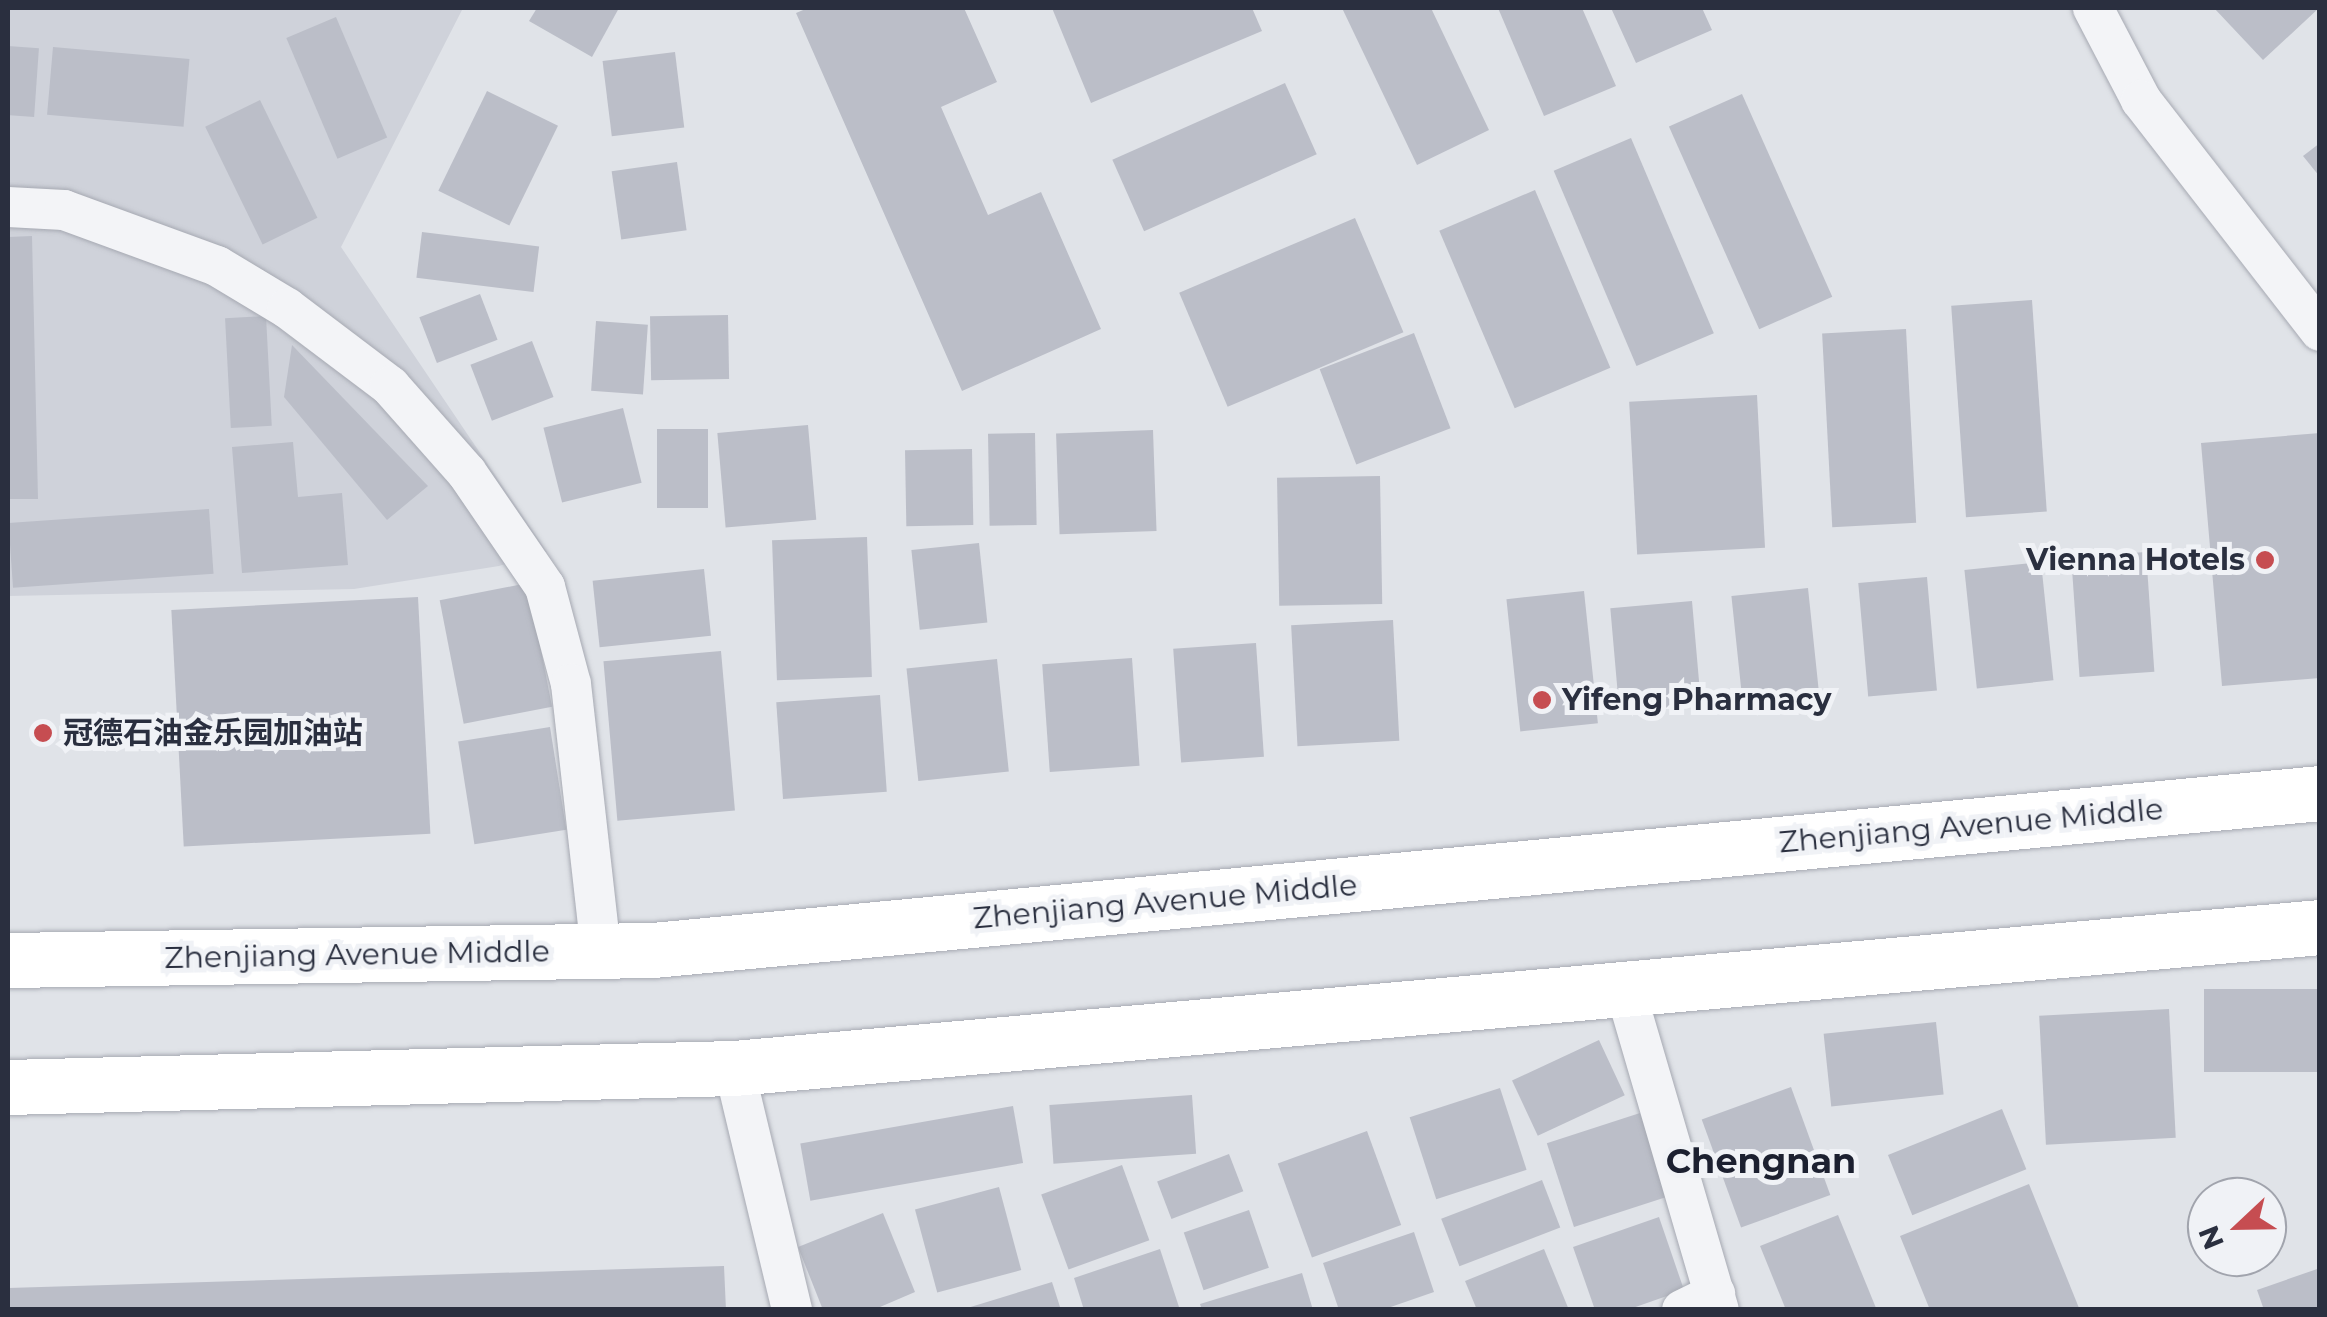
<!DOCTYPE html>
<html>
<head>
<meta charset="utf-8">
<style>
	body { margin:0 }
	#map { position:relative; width:2327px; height:1317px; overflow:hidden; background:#e0e3e8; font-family:Montserrat,"Noto Sans SC",sans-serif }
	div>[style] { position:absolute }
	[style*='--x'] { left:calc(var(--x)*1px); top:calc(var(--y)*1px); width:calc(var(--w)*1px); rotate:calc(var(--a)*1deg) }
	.built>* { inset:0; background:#cfd2da }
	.building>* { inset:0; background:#bbbec8; transform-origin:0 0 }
	.roads { filter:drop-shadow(0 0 2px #a6a9b2) drop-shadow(0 0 2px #a6a9b2) }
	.street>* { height:40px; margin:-20px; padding:0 20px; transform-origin:20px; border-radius:20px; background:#f3f4f7 }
	.primary>* { height:55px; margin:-27.5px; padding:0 27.5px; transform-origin:27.5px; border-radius:27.5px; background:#fff }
	.dots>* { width:28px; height:28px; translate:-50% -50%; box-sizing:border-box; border:5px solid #f0f2f6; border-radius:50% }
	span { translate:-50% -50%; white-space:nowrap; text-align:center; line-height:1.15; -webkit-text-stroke:10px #f0f2f6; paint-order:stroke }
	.poi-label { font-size:30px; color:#2a2f3f; font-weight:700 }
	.right { translate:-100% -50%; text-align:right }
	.left { translate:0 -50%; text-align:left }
	.street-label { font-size:30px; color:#2a2f3f }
	.quarter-label { font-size:35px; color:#1c2030; font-weight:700 }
	.frame { position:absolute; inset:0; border:10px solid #2a2f3f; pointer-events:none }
	.north { position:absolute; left:2187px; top:1177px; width:100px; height:100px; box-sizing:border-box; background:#f0f2f6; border:2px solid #a1a4ad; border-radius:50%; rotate:248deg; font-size:28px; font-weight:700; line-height:40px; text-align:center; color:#2a2f3f }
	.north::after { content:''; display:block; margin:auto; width:35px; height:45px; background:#c64d51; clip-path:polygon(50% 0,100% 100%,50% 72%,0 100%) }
</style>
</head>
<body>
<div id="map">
	<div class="built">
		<i style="clip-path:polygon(8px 8px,463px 8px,341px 247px,547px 552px,499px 566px,354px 589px,8px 596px)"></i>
	</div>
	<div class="building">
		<i style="clip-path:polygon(537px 8px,619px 8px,592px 57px,529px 21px)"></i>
		<i style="clip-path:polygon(808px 8px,964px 8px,997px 82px,941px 107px,988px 215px,1041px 192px,1101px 329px,962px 391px,796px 13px)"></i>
		<i style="clip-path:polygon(1052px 8px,1252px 8px,1262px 31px,1091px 103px)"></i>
		<i style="clip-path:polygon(1342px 8px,1431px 8px,1489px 130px,1417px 165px)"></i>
		<i style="clip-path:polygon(1498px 8px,1582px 8px,1616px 86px,1544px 116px)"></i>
		<i style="clip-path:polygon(1611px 8px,1702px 8px,1712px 30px,1636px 63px)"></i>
		<i style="clip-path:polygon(2214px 8px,2319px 8px,2263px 60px)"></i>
		<i style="left:336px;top:17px;width:131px;height:54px;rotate:67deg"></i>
		<i style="left:8px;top:46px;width:31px;height:69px;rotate:4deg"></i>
		<i style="left:53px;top:47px;width:137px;height:68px;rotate:5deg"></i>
		<i style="left:675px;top:52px;width:76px;height:73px;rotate:83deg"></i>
		<i style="left:1285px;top:83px;width:78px;height:189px;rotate:66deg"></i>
		<i style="left:487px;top:91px;width:79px;height:111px;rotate:26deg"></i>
		<i style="left:1742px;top:94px;width:222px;height:80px;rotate:66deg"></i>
		<i style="left:260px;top:100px;width:131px;height:61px;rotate:64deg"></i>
		<i style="left:1631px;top:138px;width:212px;height:84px;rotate:67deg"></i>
		<i style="clip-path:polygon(2320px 143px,2320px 177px,2303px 156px)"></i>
		<i style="left:677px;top:162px;width:69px;height:66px;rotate:82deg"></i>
		<i style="left:1535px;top:190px;width:193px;height:104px;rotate:67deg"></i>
		<i style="left:1355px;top:218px;width:124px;height:191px;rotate:67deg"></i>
		<i style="left:422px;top:232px;width:118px;height:46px;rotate:7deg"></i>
		<i style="clip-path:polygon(32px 236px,38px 499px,8px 499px,8px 237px)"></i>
		<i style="left:480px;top:294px;width:49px;height:65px;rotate:69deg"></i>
		<i style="left:2032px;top:300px;width:212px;height:81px;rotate:86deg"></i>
		<i style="left:728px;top:315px;width:64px;height:78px;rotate:89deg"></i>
		<i style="left:266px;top:316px;width:110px;height:41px;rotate:87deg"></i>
		<i style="left:596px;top:321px;width:52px;height:70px;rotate:4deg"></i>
		<i style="left:1906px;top:329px;width:194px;height:84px;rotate:87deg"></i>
		<i style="left:1414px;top:333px;width:102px;height:101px;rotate:69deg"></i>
		<i style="left:532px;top:341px;width:60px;height:66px;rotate:69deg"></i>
		<i style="clip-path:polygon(292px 345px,428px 486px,387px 520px,284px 397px)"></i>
		<i style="left:1757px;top:395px;width:153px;height:128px;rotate:87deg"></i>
		<i style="left:623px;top:408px;width:77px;height:82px;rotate:76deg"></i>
		<i style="left:808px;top:425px;width:95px;height:91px;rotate:85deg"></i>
		<i style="left:657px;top:429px;width:51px;height:79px"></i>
		<i style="left:1153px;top:430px;width:101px;height:97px;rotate:88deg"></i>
		<i style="left:1035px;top:433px;width:92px;height:47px;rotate:89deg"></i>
		<i style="clip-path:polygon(2320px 433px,2320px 678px,2222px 686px,2201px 443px)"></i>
		<i style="clip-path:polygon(293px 442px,298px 497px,342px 493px,348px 565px,242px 573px,232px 447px)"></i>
		<i style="left:972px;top:449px;width:76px;height:67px;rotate:89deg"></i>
		<i style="left:1380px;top:476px;width:128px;height:103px;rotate:89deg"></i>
		<i style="left:209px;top:509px;width:65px;height:201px;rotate:86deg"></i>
		<i style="left:867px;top:537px;width:140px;height:95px;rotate:88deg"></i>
		<i style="left:979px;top:543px;width:80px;height:68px;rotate:84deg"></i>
		<i style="left:2146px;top:552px;width:120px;height:75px;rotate:86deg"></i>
		<i style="left:2041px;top:562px;width:119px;height:77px;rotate:84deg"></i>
		<i style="left:704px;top:569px;width:67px;height:112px;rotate:84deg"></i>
		<i style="left:1927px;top:577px;width:114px;height:69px;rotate:85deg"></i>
		<i style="left:528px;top:583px;width:126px;height:90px;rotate:79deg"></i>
		<i style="left:1808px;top:588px;width:114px;height:77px;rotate:84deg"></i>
		<i style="left:1584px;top:591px;width:133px;height:78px;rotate:84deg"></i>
		<i style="left:418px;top:597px;width:237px;height:247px;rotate:87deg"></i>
		<i style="left:1692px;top:601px;width:104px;height:82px;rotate:85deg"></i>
		<i style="left:1393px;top:620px;width:121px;height:102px;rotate:87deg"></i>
		<i style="left:1256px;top:643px;width:114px;height:83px;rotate:86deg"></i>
		<i style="left:721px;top:651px;width:160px;height:118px;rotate:85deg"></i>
		<i style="left:1132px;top:658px;width:108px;height:90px;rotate:86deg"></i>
		<i style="left:997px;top:659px;width:113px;height:91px;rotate:84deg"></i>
		<i style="left:880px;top:695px;width:97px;height:104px;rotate:86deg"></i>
		<i style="left:550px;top:727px;width:104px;height:93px;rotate:81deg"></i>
		<i style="left:2320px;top:989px;width:83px;height:116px;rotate:90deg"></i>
		<i style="left:2169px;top:1009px;width:129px;height:130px;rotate:87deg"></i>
		<i style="left:1936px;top:1022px;width:73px;height:113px;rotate:84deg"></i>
		<i style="left:1599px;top:1040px;width:61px;height:96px;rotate:65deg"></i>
		<i style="left:1791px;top:1087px;width:115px;height:95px;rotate:70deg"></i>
		<i style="left:1500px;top:1088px;width:86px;height:95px;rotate:72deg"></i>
		<i style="left:1192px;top:1095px;width:59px;height:143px;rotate:86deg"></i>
		<i style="left:1013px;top:1106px;width:58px;height:216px;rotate:80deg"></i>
		<i style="left:2002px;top:1109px;width:65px;height:123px;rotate:68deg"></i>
		<i style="left:1640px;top:1113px;width:88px;height:98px;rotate:72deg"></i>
		<i style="left:1367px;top:1131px;width:100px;height:95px;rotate:70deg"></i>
		<i style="left:1229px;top:1154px;width:40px;height:77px;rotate:69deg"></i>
		<i style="left:1122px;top:1165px;width:80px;height:86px;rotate:70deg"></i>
		<i style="left:1542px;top:1180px;width:51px;height:108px;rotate:69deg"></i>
		<i style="clip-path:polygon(2029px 1184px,2079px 1308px,1930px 1310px,1900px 1236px)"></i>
		<i style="left:999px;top:1187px;width:86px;height:87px;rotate:75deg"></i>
		<i style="left:1249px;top:1210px;width:61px;height:69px;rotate:71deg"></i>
		<i style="clip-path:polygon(883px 1213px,915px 1292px,873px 1310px,823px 1310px,798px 1247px)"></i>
		<i style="clip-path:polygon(1838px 1215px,1876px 1308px,1786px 1310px,1760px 1246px)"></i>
		<i style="clip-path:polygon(1659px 1217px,1684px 1290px,1627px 1310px,1595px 1310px,1573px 1247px)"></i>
		<i style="clip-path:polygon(1414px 1232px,1434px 1292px,1382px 1310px,1339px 1310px,1323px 1263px)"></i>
		<i style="clip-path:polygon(1160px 1249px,1180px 1310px,1084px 1310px,1074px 1278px)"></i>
		<i style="clip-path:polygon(1544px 1249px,1569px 1310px,1477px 1310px,1465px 1281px)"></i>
		<i style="clip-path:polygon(724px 1266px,726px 1310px,8px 1310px,8px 1288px)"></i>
		<i style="clip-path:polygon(2320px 1268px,2320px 1310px,2264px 1310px,2257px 1290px)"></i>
		<i style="clip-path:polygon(1302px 1273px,1313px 1310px,1202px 1310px,1200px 1304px)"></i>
		<i style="clip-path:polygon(1052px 1282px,1061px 1310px,964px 1310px,964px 1309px)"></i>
	</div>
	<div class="roads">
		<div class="street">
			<i style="--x:2093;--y:8;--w:104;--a:62.4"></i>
			<i style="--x:2141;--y:100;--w:292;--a:52.2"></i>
			<i style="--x:8;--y:207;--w:56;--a:3.1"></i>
			<i style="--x:64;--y:210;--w:163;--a:20.1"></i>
			<i style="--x:217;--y:266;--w:82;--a:31"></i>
			<i style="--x:287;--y:308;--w:129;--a:37.1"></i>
			<i style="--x:390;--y:386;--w:116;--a:48.5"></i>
			<i style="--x:467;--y:473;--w:138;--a:55.6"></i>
			<i style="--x:545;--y:587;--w:100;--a:75"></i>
			<i style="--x:571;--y:684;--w:270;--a:83.6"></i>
			<i style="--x:1625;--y:989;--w:334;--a:73.7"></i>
			<i style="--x:734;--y:1068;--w:249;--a:76.5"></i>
			<i style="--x:1682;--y:1310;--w:37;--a:-26"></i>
		</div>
		<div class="primary">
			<i style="--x:8;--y:960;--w:645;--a:-0.89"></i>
			<i style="--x:653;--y:950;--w:1674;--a:-5.38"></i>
			<i style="--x:8;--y:1087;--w:726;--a:-1.5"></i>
			<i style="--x:734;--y:1068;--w:1592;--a:-5.08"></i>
		</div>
	</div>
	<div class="dots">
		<i style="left:2265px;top:560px;background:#c64d51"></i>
		<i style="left:1542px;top:700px;background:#c64d51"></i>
		<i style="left:43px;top:733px;background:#c64d51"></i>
	</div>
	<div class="poi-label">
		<span class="right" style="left:2245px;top:560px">Vienna Hotels</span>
		<span class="left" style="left:1562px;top:700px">Yifeng Pharmacy</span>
		<span class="left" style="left:63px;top:733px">冠德石油金乐园加油站</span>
	</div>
	<div class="street-label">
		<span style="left:1971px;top:826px;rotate:-5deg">Zhenjiang Avenue Middle</span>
		<span style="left:1165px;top:902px;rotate:-5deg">Zhenjiang Avenue Middle</span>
		<span style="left:357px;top:955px;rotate:-1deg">Zhenjiang Avenue Middle</span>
	</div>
	<div class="quarter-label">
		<span style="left:1761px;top:1161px">Chengnan</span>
	</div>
	<div class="frame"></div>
	<div class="north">N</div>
</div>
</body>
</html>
